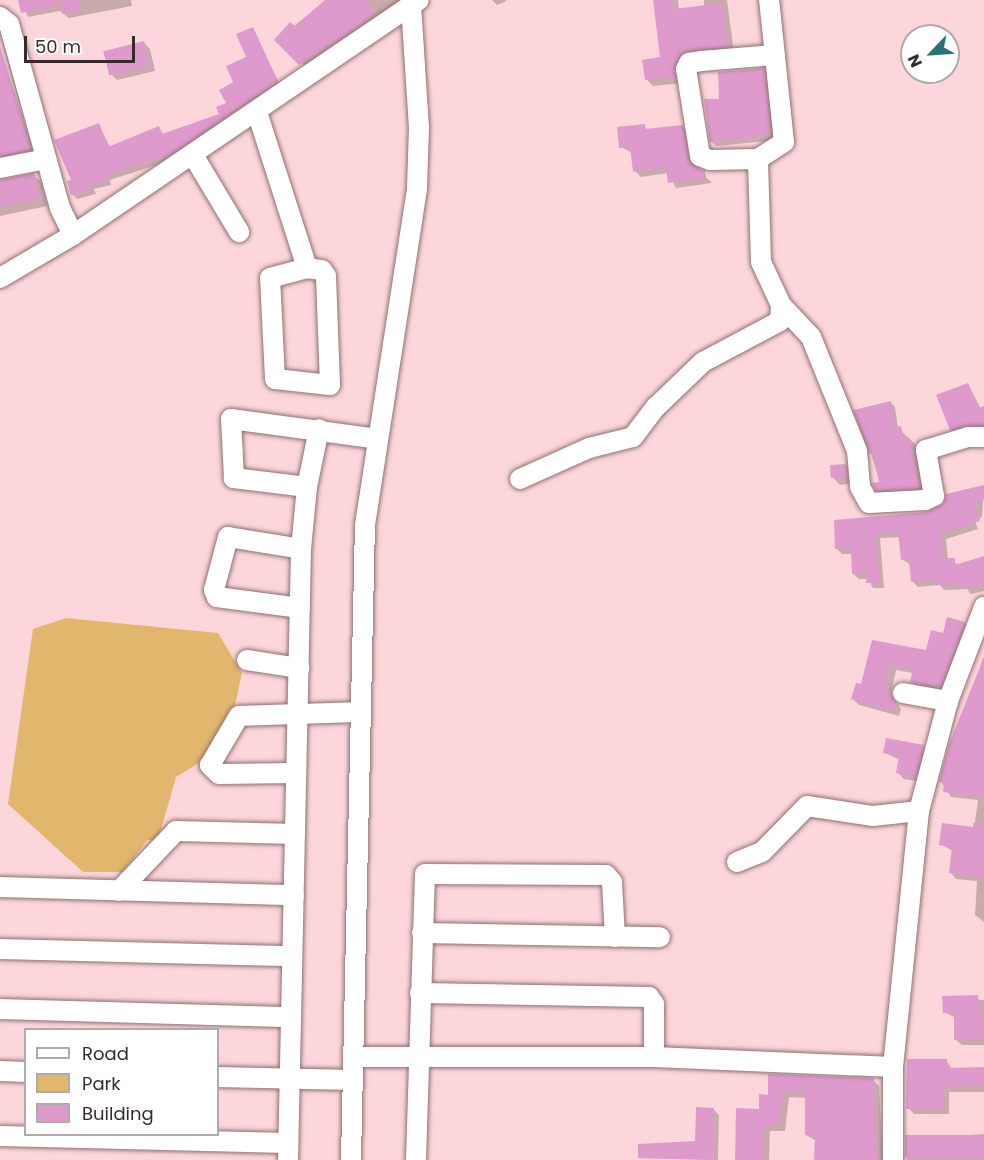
<!DOCTYPE html>
<html>
<head>
<meta charset="utf-8">
<style>
	body { margin:0 }
	#map { position:relative; width:984px; height:1160px; overflow:hidden; background:#fcd6da; font-family:Poppins,sans-serif }
	div>[style] { position:absolute }
	[style*='--x'] { left:calc(var(--x)*1px); top:calc(var(--y)*1px); width:calc(var(--w)*1px); rotate:calc(var(--a)*1deg) }
	.green>* { inset:0; background:#e2b66c }
	.shadow>* { inset:0; background:#0003 }
	.building>* { inset:0; background:#df9acd; transform-origin:0 0 }
	.roads { filter:drop-shadow(0 0 2px #906f72) drop-shadow(0 0 2px #906f72) }
	.minor>* { height:20px; margin:-10px; padding:0 10px; transform-origin:10px; border-radius:10px; background:#fff }
	span { translate:-50% -50%; white-space:nowrap; text-align:center; line-height:1.15; -webkit-text-stroke:5px #fff; paint-order:stroke }
	.legend { position:absolute; left:24px; top:1028px; width:195px; height:108px; box-sizing:border-box; background:#fff; border:2px solid #afaaab; margin:0; padding:8px 10px; list-style:none; font-size:18px; color:#382a2c }
	.legend li { display:flex; align-items:center; gap:12px; height:30px }
	.legend b { width:30px; border:2px solid #afaaab }
	.north { position:absolute; left:900px; top:24px; width:60px; height:60px; box-sizing:border-box; background:#fff; border:2px solid #afaaab; border-radius:50%; rotate:245deg; font-size:16px; font-weight:700; line-height:24px; text-align:center; color:#382a2c }
	.north::after { content:''; display:block; margin:auto; width:21px; height:27px; background:#297377; clip-path:polygon(50% 0,100% 100%,50% 72%,0 100%) }
	.scale { position:absolute; left:24px; top:36px; width:111px; height:27px; box-sizing:border-box; border:3px solid #382a2c; border-top:0; padding-left:8px; font-size:18px; line-height:21px; white-space:nowrap; color:#382a2c; -webkit-text-stroke:4px #fff; paint-order:stroke }
</style>
</head>
<body>
<div id="map">
	<div class="green">
		<i style="clip-path:polygon(66px 618px,218px 633px,242px 673px,234px 710px,207px 758px,176px 777px,158px 840px,147px 840px,123px 872px,83px 872px,8px 804px,33px 629px)"></i>
	</div>
	<div class="shadow">
		<i style="clip-path:polygon(20px 0,131px 0,132px 6px,69px 18px,60px 11px,28px 17px)"></i>
		<i style="clip-path:polygon(327px 0,407px 0,308px 69px,276px 40px)"></i>
		<i style="clip-path:polygon(492px 0,506px 0,506px 1px,497px 5px)"></i>
		<i style="clip-path:polygon(655px 0,678px 0,679px 10px,704px 7px,704px 0,727px 0,734px 53px,693px 57px,681px 83px,653px 86px,647px 80px,662px 58px)"></i>
		<i style="clip-path:polygon(253px 28px,281px 87px,175px 159px,110px 180px,111px 185px,94px 189px,96px 194px,77px 199px,72px 194px,73px 181px,99px 125px,110px 147px,158px 127px,164px 135px,221px 115px,248px 57px)"></i>
		<i style="clip-path:polygon(0 35px,38px 157px,0 166px,0 47px,35px 156px)"></i>
		<i style="clip-path:polygon(144px 43px,150px 49px,155px 71px,117px 80px,111px 74px)"></i>
		<i style="clip-path:polygon(764px 69px,769px 75px,776px 140px,716px 146px,711px 141px,720px 101px)"></i>
		<i style="clip-path:polygon(644px 126px,648px 130px,682px 127px,689px 133px,695px 167px,712px 183px,676px 188px,668px 173px,641px 177px,635px 171px,632px 153px,621px 147px)"></i>
		<i style="clip-path:polygon(34px 175px,42px 183px,47px 206px,0 216px,0 180px)"></i>
		<i style="clip-path:polygon(968px 384px,981px 409px,984px 407px,984px 431px,957px 435px,951px 429px)"></i>
		<i style="clip-path:polygon(890px 402px,895px 407px,898px 428px,915px 444px,924px 493px,882px 495px,877px 490px,880px 484px,871px 453px)"></i>
		<i style="clip-path:polygon(846px 465px,852px 472px,853px 483px,840px 485px,834px 479px)"></i>
		<i style="clip-path:polygon(984px 487px,982px 517px,975px 521px,978px 529px,946px 539px,948px 560px,960px 565px,984px 557px,984px 591px,971px 594px,967px 589px,944px 590px,940px 585px,918px 587px,912px 581px,911px 565px,902px 559px,900px 537px,880px 538px,884px 588px,873px 588px,868px 579px,859px 579px,853px 574px,853px 554px,842px 554px,836px 548px,836px 521px,930px 513px,944px 505px,947px 495px)"></i>
		<i style="clip-path:polygon(965px 623px,970px 629px,946px 693px,918px 688px,912px 682px,913px 673px,896px 670px,891px 694px,901px 709px,899px 716px,859px 705px,853px 699px,862px 686px,873px 642px,927px 651px,944px 635px)"></i>
		<i style="clip-path:polygon(983px 658px,984px 658px,984px 922px,975px 915px,977px 881px,956px 879px,951px 873px,953px 851px,940px 844px,974px 829px,978px 800px,951px 797px,941px 782px)"></i>
		<i style="clip-path:polygon(923px 746px,929px 752px,921px 782px,904px 779px,898px 773px,900px 760px,885px 753px)"></i>
		<i style="clip-path:polygon(944px 997px,984px 1000px,984px 1045px,962px 1045px,956px 1040px,956px 1018px,944px 1012px)"></i>
		<i style="clip-path:polygon(946px 1060px,952px 1069px,984px 1069px,984px 1092px,949px 1092px,949px 1114px,914px 1114px,908px 1108px)"></i>
		<i style="clip-path:polygon(770px 1075px,873px 1080px,879px 1086px,883px 1160px,816px 1160px,816px 1141px,806px 1135px,806px 1098px,789px 1097px,785px 1131px,770px 1131px,769px 1160px,736px 1160px,769px 1096px)"></i>
		<i style="clip-path:polygon(713px 1109px,719px 1115px,718px 1160px,639px 1158px,697px 1142px)"></i>
		<i style="clip-path:polygon(984px 1134px,984px 1160px,907px 1160px,906px 1139px)"></i>
	</div>
	<div class="building">
		<i style="clip-path:polygon(18px 0,57px 0,58px 5px,21px 13px)"></i>
		<i style="clip-path:polygon(61px 0,79px 0,80px 11px,62px 14px)"></i>
		<i style="clip-path:polygon(325px 0,367px 0,374px 16px,299px 65px,274px 40px,290px 22px,295px 26px)"></i>
		<i style="clip-path:polygon(653px 0,673px 0,674px 9px,722px 3px,728px 47px,687px 51px,675px 64px,675px 77px,645px 80px,642px 60px,660px 57px)"></i>
		<i style="clip-path:polygon(253px 27px,277px 82px,170px 154px,106px 175px,107px 181px,90px 184px,92px 189px,71px 195px,67px 181px,71px 180px,54px 140px,99px 123px,108px 147px,159px 126px,162px 134px,219px 114px,216px 107px,226px 103px,219px 90px,233px 82px,226px 66px,246px 57px,236px 34px)"></i>
		<i style="left:144px;top:41px;width:25px;height:42px;rotate:76deg"></i>
		<i style="clip-path:polygon(0 47px,31px 150px,0 156px)"></i>
		<i style="clip-path:polygon(764px 68px,771px 135px,710px 142px,704px 99px,719px 99px,718px 72px)"></i>
		<i style="clip-path:polygon(645px 124px,645px 129px,683px 125px,690px 163px,705px 171px,706px 177px,668px 183px,666px 167px,633px 172px,630px 147px,619px 148px,617px 127px)"></i>
		<i style="clip-path:polygon(34px 173px,40px 198px,0 207px,0 180px)"></i>
		<i style="clip-path:polygon(968px 383px,978px 408px,984px 406px,984px 425px,950px 430px,936px 395px)"></i>
		<i style="clip-path:polygon(891px 401px,895px 427px,901px 426px,904px 439px,910px 438px,920px 488px,876px 491px,872px 483px,879px 482px,873px 453px,869px 454px,853px 410px)"></i>
		<i style="left:846px;top:464px;width:13px;height:16px;rotate:86deg"></i>
		<i style="clip-path:polygon(984px 485px,984px 500px,975px 504px,980px 521px,941px 533px,943px 558px,955px 558px,955px 565px,984px 556px,984px 584px,964px 589px,963px 584px,937px 585px,937px 580px,911px 582px,909px 559px,901px 560px,898px 532px,875px 533px,880px 583px,866px 583px,867px 574px,852px 574px,851px 549px,835px 549px,834px 520px,926px 512px,943px 504px,946px 494px)"></i>
		<i style="clip-path:polygon(947px 617px,965px 622px,940px 687px,910px 682px,913px 669px,891px 665px,885px 691px,891px 692px,895px 702px,893px 711px,851px 699px,856px 683px,861px 684px,872px 640px,926px 650px,931px 630px,943px 633px)"></i>
		<i style="clip-path:polygon(984px 657px,984px 797px,943px 792px,944px 783px,939px 782px,949px 744px)"></i>
		<i style="clip-path:polygon(886px 738px,924px 745px,916px 777px,896px 773px,899px 756px,883px 753px)"></i>
		<i style="clip-path:polygon(942px 823px,973px 827px,973px 823px,984px 824px,984px 878px,949px 873px,952px 847px,939px 845px)"></i>
		<i style="clip-path:polygon(978px 995px,984px 1040px,954px 1040px,954px 1013px,943px 1013px,942px 996px)"></i>
		<i style="clip-path:polygon(907px 1059px,947px 1059px,947px 1068px,984px 1067px,984px 1086px,944px 1087px,944px 1109px,906px 1109px)"></i>
		<i style="clip-path:polygon(768px 1074px,874px 1078px,877px 1160px,814px 1160px,815px 1136px,805px 1135px,805px 1092px,783px 1092px,779px 1126px,764px 1125px,763px 1160px,735px 1160px,736px 1108px,759px 1109px,759px 1094px,768px 1095px)"></i>
		<i style="clip-path:polygon(696px 1107px,714px 1108px,713px 1160px,638px 1158px,638px 1144px,695px 1141px)"></i>
		<i style="left:984px;top:1135px;width:22px;height:79px;rotate:90deg"></i>
	</div>
	<div class="roads">
		<div class="minor">
			<i style="--x:0;--y:17;--w:11;--a:38"></i>
			<i style="--x:9;--y:24;--w:191;--a:74.5"></i>
			<i style="--x:60;--y:208;--w:30;--a:64"></i>
			<i style="--x:257;--y:112;--w:164;--a:72.2"></i>
			<i style="--x:193;--y:155;--w:90;--a:59.1"></i>
			<i style="--x:758;--y:159;--w:48;--a:178.8"></i>
			<i style="--x:710;--y:160;--w:11;--a:-158"></i>
			<i style="--x:700;--y:156;--w:88;--a:-99.1"></i>
			<i style="--x:686;--y:69;--w:7;--a:-63"></i>
			<i style="--x:689;--y:63;--w:12;--a:-9"></i>
			<i style="--x:701;--y:61;--w:73;--a:-4.7"></i>
			<i style="--x:0;--y:168;--w:47;--a:-11.1"></i>
			<i style="--x:307;--y:268;--w:15;--a:8"></i>
			<i style="--x:322;--y:270;--w:7;--a:56"></i>
			<i style="--x:326;--y:276;--w:109;--a:87.9"></i>
			<i style="--x:330;--y:385;--w:55;--a:-173.8"></i>
			<i style="--x:275;--y:379;--w:101;--a:-92.8"></i>
			<i style="--x:270;--y:278;--w:38;--a:-15"></i>
			<i style="--x:0;--y:278;--w:85;--a:-30.5"></i>
			<i style="--x:73;--y:235;--w:418;--a:-34.2"></i>
			<i style="--x:781;--y:305;--w:44;--a:46.8"></i>
			<i style="--x:811;--y:337;--w:123;--a:68"></i>
			<i style="--x:857;--y:451;--w:36;--a:85"></i>
			<i style="--x:860;--y:487;--w:18;--a:61"></i>
			<i style="--x:869;--y:503;--w:56;--a:-3.1"></i>
			<i style="--x:925;--y:500;--w:10;--a:-24"></i>
			<i style="--x:934;--y:496;--w:47;--a:-99.9"></i>
			<i style="--x:926;--y:450;--w:44;--a:-17.2"></i>
			<i style="--x:968;--y:437;--w:16;--a:0"></i>
			<i style="--x:520;--y:479;--w:76;--a:-24.2"></i>
			<i style="--x:589;--y:448;--w:45;--a:-14"></i>
			<i style="--x:633;--y:437;--w:38;--a:-53"></i>
			<i style="--x:656;--y:407;--w:65;--a:-43.8"></i>
			<i style="--x:703;--y:362;--w:87;--a:-28"></i>
			<i style="--x:780;--y:321;--w:16;--a:-86"></i>
			<i style="--x:781;--y:305;--w:47;--a:-114.9"></i>
			<i style="--x:761;--y:262;--w:103;--a:-91.7"></i>
			<i style="--x:758;--y:159;--w:31;--a:-33"></i>
			<i style="--x:784;--y:142;--w:143;--a:-96"></i>
			<i style="--x:307;--y:487;--w:74;--a:-173"></i>
			<i style="--x:234;--y:478;--w:59;--a:-92.9"></i>
			<i style="--x:231;--y:419;--w:148;--a:7.7"></i>
			<i style="--x:300;--y:608;--w:84;--a:-172.5"></i>
			<i style="--x:217;--y:597;--w:8;--a:-113"></i>
			<i style="--x:214;--y:590;--w:55;--a:-75.2"></i>
			<i style="--x:228;--y:537;--w:74;--a:9.3"></i>
			<i style="--x:247;--y:660;--w:53;--a:8.7"></i>
			<i style="--x:903;--y:693;--w:46;--a:10.1"></i>
			<i style="--x:296;--y:773;--w:77;--a:179.3"></i>
			<i style="--x:219;--y:774;--w:13;--a:-135"></i>
			<i style="--x:210;--y:765;--w:57;--a:-59.4"></i>
			<i style="--x:239;--y:716;--w:122;--a:-1.9"></i>
			<i style="--x:737;--y:862;--w:27;--a:-22"></i>
			<i style="--x:762;--y:852;--w:64;--a:-45.6"></i>
			<i style="--x:807;--y:806;--w:67;--a:8.6"></i>
			<i style="--x:873;--y:816;--w:46;--a:-6.2"></i>
			<i style="--x:0;--y:887;--w:294;--a:1.6"></i>
			<i style="--x:119;--y:891;--w:83;--a:-46.5"></i>
			<i style="--x:176;--y:831;--w:119;--a:1.4"></i>
			<i style="--x:422;--y:933;--w:238;--a:1"></i>
			<i style="--x:0;--y:949;--w:292;--a:1.4"></i>
			<i style="--x:420;--y:993;--w:229;--a:1"></i>
			<i style="--x:649;--y:997;--w:9;--a:54"></i>
			<i style="--x:654;--y:1004;--w:53;--a:90"></i>
			<i style="--x:0;--y:1009;--w:291;--a:1.6"></i>
			<i style="--x:353;--y:1057;--w:301;--a:0"></i>
			<i style="--x:654;--y:1057;--w:239;--a:2.4"></i>
			<i style="--x:0;--y:1071;--w:26;--a:2"></i>
			<i style="--x:218;--y:1077;--w:135;--a:1.3"></i>
			<i style="--x:0;--y:1136;--w:288;--a:1.4"></i>
			<i style="--x:288;--y:1160;--w:611;--a:-88.78"></i>
			<i style="--x:301;--y:549;--w:62;--a:-84.5"></i>
			<i style="--x:307;--y:487;--w:59;--a:-78.3"></i>
			<i style="--x:351;--y:1160;--w:635;--a:-88.74"></i>
			<i style="--x:365;--y:525;--w:341;--a:-81.2"></i>
			<i style="--x:417;--y:188;--w:60;--a:-88.1"></i>
			<i style="--x:419;--y:128;--w:125;--a:-93.7"></i>
			<i style="--x:416;--y:1160;--w:286;--a:-88.2"></i>
			<i style="--x:425;--y:874;--w:181;--a:0.3"></i>
			<i style="--x:606;--y:875;--w:9;--a:49"></i>
			<i style="--x:612;--y:882;--w:55;--a:86.9"></i>
			<i style="--x:893;--y:1160;--w:93;--a:-90"></i>
			<i style="--x:893;--y:1067;--w:257;--a:-84.2"></i>
			<i style="--x:919;--y:811;--w:114;--a:-75.2"></i>
			<i style="--x:948;--y:701;--w:101;--a:-69"></i>
		</div>
	</div>
	<ul class="legend">
	<li><b style="height:8px;background:#fff"></b>Road</li>
	<li><b style="height:16px;background:#e2b66c"></b>Park</li>
	<li><b style="height:16px;background:#df9acd"></b>Building</li>
	</ul>
	<div class="north">N</div>
	<div class="scale">50 m</div>
</div>
</body>
</html>
